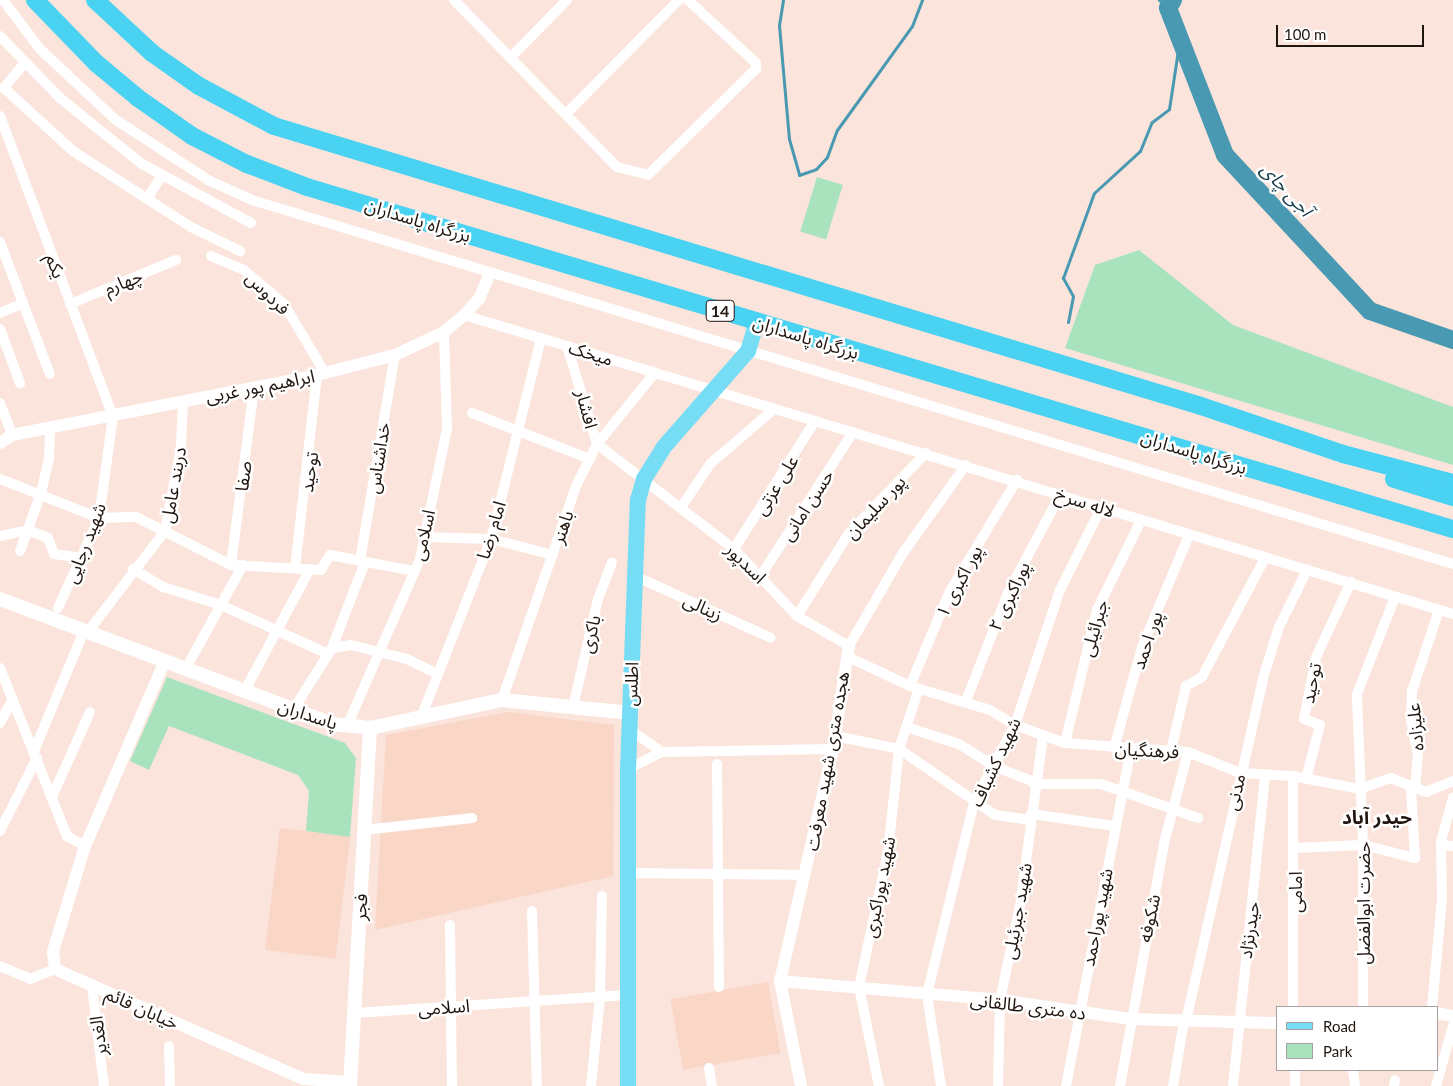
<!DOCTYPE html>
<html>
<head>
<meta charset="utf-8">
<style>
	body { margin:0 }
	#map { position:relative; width:1453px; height:1086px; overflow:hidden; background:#fbe4db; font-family:Lato,"Noto Sans Arabic",sans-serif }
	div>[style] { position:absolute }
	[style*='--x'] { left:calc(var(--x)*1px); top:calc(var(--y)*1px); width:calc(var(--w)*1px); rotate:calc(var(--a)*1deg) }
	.built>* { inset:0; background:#fad6c7; transform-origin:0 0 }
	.green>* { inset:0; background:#a9e3be; transform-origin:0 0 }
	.stream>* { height:3px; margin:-1.5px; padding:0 1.5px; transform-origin:1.5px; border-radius:1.5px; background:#4899b1 }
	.river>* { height:18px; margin:-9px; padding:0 9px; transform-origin:9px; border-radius:9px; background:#4899b1 }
	.minor>* { height:10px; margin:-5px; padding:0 5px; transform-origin:5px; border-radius:5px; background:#fff }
	.tertiary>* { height:12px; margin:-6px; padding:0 6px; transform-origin:6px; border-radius:6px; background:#fff }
	.secondary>* { height:14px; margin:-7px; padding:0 7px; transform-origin:7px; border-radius:7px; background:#fff }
	.primary>* { height:16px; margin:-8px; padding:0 8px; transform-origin:8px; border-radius:8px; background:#77ddf5 }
	.trunk>* { height:18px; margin:-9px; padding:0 9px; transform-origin:9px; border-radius:9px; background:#4ad2f2 }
	span { translate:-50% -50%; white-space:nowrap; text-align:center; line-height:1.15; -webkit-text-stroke:5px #fff; paint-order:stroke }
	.shield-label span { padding:1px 4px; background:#fff; border:1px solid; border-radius:4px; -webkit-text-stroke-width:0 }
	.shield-label { font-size:16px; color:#21150f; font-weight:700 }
	.street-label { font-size:18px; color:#21150f }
	.water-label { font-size:19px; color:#1b404c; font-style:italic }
	.neighbourhood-label { font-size:19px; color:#21150f; font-weight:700 }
	.legend { position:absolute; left:1276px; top:1006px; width:162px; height:65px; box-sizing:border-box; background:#fff; border:1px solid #a6a19f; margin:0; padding:6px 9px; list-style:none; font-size:15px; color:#21150f }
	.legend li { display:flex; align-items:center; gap:10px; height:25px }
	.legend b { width:25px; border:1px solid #a6a19f }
	.scale { position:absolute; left:1276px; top:25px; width:148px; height:22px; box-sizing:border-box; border:2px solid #21150f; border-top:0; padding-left:6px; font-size:15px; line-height:18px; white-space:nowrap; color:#21150f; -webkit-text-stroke:4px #fff; paint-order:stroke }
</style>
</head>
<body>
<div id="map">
	<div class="built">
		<i style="clip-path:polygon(508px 712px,614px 725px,613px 876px,375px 930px,386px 735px)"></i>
		<i style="left:280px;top:828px;width:71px;height:123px;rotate:7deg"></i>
		<i style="left:768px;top:982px;width:72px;height:99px;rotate:80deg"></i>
	</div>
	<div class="green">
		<i style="left:817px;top:177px;width:27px;height:57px;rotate:17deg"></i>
		<i style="clip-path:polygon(1139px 250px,1233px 325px,1453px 407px,1453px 465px,1065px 348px,1095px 265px)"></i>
		<i style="clip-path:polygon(167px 677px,345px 743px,356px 758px,350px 837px,306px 831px,309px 791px,298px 775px,169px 726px,149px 770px,130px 761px)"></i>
	</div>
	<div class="stream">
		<i style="--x:783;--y:0;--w:25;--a:99"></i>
		<i style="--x:779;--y:25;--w:114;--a:85"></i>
		<i style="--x:789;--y:139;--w:37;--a:74"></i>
		<i style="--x:799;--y:175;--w:18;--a:-19"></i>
		<i style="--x:816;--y:169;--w:16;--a:-47"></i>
		<i style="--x:827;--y:157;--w:29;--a:-70"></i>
		<i style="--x:837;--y:130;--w:128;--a:-54.2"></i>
		<i style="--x:912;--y:26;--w:28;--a:-69"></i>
		<i style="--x:1159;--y:0;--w:12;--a:42"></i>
		<i style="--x:1068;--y:322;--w:26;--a:-79"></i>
		<i style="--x:1073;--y:296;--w:21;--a:-119"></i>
		<i style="--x:1063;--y:278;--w:90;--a:-70"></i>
		<i style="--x:1094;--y:193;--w:62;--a:-42.4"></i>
		<i style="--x:1140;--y:151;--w:31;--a:-68"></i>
		<i style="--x:1152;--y:122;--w:21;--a:-37"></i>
		<i style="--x:1169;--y:109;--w:73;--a:-81.3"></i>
	</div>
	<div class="river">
		<i style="--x:1173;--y:0;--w:9;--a:122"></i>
		<i style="--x:1168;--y:8;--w:158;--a:68.8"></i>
		<i style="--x:1225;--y:155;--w:213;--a:47.1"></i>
		<i style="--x:1370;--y:311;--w:88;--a:19.3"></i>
	</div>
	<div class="minor">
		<i style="--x:3;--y:0;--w:61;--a:52.9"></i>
		<i style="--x:40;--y:49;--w:104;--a:43.1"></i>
		<i style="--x:116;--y:120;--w:112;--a:33"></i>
		<i style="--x:210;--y:181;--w:46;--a:24.3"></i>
		<i style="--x:252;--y:200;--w:1255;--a:16.86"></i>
		<i style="--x:454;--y:0;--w:233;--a:45.7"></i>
		<i style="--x:617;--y:167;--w:32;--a:14"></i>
		<i style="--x:648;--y:175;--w:151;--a:-44.5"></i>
		<i style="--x:756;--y:69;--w:6;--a:-90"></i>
		<i style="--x:756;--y:63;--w:93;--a:-137.2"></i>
		<i style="--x:0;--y:36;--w:86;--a:45.9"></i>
		<i style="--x:60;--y:98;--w:105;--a:38.8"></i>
		<i style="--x:142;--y:164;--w:124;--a:28.4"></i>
		<i style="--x:511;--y:57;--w:80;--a:-45.5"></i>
		<i style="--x:23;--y:65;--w:30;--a:130"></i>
		<i style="--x:4;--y:88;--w:93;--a:42.4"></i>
		<i style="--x:73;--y:151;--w:140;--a:32.8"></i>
		<i style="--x:191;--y:227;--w:55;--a:26.1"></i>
		<i style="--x:566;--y:114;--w:161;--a:-45.3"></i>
		<i style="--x:0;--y:116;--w:321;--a:69.4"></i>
		<i style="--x:113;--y:416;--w:103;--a:97.8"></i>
		<i style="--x:99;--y:518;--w:99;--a:114.5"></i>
		<i style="--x:147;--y:199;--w:28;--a:-58"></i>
		<i style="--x:0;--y:242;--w:141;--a:69.3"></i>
		<i style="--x:211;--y:256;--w:36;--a:23"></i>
		<i style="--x:244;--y:270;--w:52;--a:40.4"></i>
		<i style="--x:284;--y:304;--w:80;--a:59.3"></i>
		<i style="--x:70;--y:304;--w:115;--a:-22.5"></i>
		<i style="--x:0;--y:313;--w:25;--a:-23"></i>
		<i style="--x:464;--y:315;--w:1033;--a:16.82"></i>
		<i style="--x:0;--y:329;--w:58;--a:69.7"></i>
		<i style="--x:567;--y:346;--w:102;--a:73"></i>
		<i style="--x:597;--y:444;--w:173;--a:37.5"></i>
		<i style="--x:734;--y:549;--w:92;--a:46.8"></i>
		<i style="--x:797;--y:616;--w:60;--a:30"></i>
		<i style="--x:849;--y:646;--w:108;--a:-59.9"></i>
		<i style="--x:903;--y:553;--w:108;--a:-54.4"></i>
		<i style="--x:0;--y:403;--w:34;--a:69"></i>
		<i style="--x:472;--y:413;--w:127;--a:21.3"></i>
		<i style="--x:0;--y:479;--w:106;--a:21.5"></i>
		<i style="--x:99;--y:518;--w:37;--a:-2"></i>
		<i style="--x:136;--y:517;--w:106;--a:26.8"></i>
		<i style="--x:231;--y:565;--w:90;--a:3.2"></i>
		<i style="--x:321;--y:570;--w:17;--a:-59"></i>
		<i style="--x:330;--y:555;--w:86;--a:10.8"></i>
		<i style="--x:682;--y:506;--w:50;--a:-56.3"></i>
		<i style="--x:710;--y:464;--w:84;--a:-40.7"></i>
		<i style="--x:0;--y:536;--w:29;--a:-12"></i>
		<i style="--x:28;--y:530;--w:22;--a:22"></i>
		<i style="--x:48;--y:538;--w:17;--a:69"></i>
		<i style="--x:54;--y:554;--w:28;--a:8"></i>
		<i style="--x:424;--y:537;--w:67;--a:1.7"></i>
		<i style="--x:491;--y:539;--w:64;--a:14.5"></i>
		<i style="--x:734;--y:549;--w:151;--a:-57.7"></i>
		<i style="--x:20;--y:551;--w:62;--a:-70.1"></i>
		<i style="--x:41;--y:493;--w:35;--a:-77"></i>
		<i style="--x:49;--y:459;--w:31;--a:-88"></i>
		<i style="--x:360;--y:561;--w:209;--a:-80.4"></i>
		<i style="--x:231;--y:565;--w:179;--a:-82.6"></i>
		<i style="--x:295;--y:568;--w:194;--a:-83.5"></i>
		<i style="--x:133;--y:569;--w:35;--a:31"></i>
		<i style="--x:163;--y:587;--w:61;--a:17.2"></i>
		<i style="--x:221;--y:605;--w:118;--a:24.6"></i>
		<i style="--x:635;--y:576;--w:149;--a:24.5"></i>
		<i style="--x:760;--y:577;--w:172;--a:-57.3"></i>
		<i style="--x:797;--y:616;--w:98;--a:-57.9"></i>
		<i style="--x:849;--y:533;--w:111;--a:-46.1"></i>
		<i style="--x:87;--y:633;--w:128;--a:-52.6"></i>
		<i style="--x:165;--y:531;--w:86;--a:-79.2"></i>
		<i style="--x:181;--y:447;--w:45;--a:-87.5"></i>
		<i style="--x:332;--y:648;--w:19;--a:-9"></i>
		<i style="--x:351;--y:645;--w:58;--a:14"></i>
		<i style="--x:407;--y:659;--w:34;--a:26"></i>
		<i style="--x:846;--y:656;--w:71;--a:25.1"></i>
		<i style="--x:910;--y:686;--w:84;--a:16.7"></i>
		<i style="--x:990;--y:710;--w:29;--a:31"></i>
		<i style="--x:1015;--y:725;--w:53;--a:19.8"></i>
		<i style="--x:1065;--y:743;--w:123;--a:4.2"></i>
		<i style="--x:1188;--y:752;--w:56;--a:22"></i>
		<i style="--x:1240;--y:773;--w:53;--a:3.2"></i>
		<i style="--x:1293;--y:776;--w:67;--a:11.1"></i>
		<i style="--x:1359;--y:789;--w:34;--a:-19"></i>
		<i style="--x:1391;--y:778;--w:38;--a:22"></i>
		<i style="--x:1426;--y:792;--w:29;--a:-22"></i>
		<i style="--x:0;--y:668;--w:181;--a:68.3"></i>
		<i style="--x:67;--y:836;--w:21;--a:29"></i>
		<i style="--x:185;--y:670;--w:120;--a:-61.1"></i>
		<i style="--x:910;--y:686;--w:103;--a:-67.2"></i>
		<i style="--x:950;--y:591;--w:130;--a:-58.9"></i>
		<i style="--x:244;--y:692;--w:137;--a:-61.8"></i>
		<i style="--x:502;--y:700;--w:226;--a:-70.9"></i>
		<i style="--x:576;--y:486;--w:47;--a:-63.4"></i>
		<i style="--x:597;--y:444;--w:92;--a:-50.8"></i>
		<i style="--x:966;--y:701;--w:116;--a:-68.7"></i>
		<i style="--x:1008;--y:593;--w:111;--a:-62"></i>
		<i style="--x:573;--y:707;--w:111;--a:-77"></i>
		<i style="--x:598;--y:599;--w:39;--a:-69"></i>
		<i style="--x:293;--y:710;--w:73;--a:-57.8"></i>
		<i style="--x:332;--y:648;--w:92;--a:-69"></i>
		<i style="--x:422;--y:715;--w:189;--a:-68.6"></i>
		<i style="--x:491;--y:539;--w:207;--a:-76"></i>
		<i style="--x:0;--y:723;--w:27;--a:-62"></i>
		<i style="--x:347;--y:726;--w:182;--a:-66.4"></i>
		<i style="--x:420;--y:559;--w:133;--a:-78.3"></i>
		<i style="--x:447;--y:429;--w:97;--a:-91.8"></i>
		<i style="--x:906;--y:727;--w:56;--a:17.8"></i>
		<i style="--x:959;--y:744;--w:41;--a:32.2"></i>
		<i style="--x:994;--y:766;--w:43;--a:21.8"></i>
		<i style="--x:835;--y:736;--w:65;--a:11.5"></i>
		<i style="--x:899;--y:749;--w:116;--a:34.5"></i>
		<i style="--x:995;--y:815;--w:36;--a:8"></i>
		<i style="--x:1065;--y:743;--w:137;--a:-76.5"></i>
		<i style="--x:1097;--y:610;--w:100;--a:-63.9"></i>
		<i style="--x:1114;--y:748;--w:105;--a:-74.5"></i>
		<i style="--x:1142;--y:647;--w:121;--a:-67.2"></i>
		<i style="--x:34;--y:751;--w:130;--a:-67.4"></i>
		<i style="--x:1171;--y:751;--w:67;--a:-77"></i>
		<i style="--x:1186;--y:686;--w:18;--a:-29"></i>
		<i style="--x:1202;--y:677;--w:135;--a:-62.1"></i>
		<i style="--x:662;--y:752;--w:171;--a:-1"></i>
		<i style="--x:717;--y:764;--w:223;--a:89.5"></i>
		<i style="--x:628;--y:769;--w:38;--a:-27"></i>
		<i style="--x:662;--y:752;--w:40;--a:-145.1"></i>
		<i style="--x:1306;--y:779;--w:56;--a:-75.5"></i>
		<i style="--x:1320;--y:725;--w:17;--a:-159"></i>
		<i style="--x:1304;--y:719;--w:63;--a:-79"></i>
		<i style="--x:1316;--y:657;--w:83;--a:-65"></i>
		<i style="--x:1034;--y:784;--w:67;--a:0"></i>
		<i style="--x:1101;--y:784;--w:103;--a:19.3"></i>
		<i style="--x:1415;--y:789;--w:33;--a:-85"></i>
		<i style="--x:1418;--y:756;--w:36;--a:-101"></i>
		<i style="--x:1411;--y:721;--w:30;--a:-88"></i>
		<i style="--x:1412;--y:691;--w:85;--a:-71.6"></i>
		<i style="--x:52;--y:797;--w:93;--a:-65.9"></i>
		<i style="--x:1031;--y:814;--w:85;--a:8.1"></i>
		<i style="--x:364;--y:830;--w:109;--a:-6.3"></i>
		<i style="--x:0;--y:831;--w:82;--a:-63.1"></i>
		<i style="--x:1441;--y:845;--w:12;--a:5"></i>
		<i style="--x:1294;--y:848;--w:69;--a:-2.5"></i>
		<i style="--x:1363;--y:845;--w:54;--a:14"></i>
		<i style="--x:1415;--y:858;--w:70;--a:-93.3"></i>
		<i style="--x:626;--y:873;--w:179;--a:0.6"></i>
		<i style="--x:532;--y:911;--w:175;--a:88.4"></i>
		<i style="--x:450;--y:925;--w:160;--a:89.3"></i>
		<i style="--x:0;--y:966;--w:33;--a:23"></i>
		<i style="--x:30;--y:979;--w:27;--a:-22"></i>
		<i style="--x:92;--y:986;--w:101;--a:83.2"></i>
		<i style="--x:1293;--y:1007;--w:231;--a:-90"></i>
		<i style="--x:1363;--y:1007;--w:162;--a:-90"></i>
		<i style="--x:1363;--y:845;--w:151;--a:-92.3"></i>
		<i style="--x:1357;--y:694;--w:104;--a:-68.6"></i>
		<i style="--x:1432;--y:1007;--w:108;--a:-84.7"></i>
		<i style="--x:1442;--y:899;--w:58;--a:-91"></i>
		<i style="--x:1441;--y:841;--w:45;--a:-74.4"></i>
		<i style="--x:354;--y:1013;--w:273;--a:-3.8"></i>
		<i style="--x:1186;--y:1021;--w:352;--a:-77.3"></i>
		<i style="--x:1263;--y:678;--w:53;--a:-72.6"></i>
		<i style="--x:1279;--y:627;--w:64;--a:-63.8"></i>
		<i style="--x:169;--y:1046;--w:40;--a:88.6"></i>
		<i style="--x:709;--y:1068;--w:18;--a:81"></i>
		<i style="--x:1295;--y:1070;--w:16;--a:90"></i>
		<i style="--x:1353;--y:1070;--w:16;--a:83"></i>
		<i style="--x:591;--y:1086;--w:89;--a:-84.2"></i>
		<i style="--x:600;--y:997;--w:101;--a:-88.9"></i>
		<i style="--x:879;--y:1086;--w:101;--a:-101.4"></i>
		<i style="--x:859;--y:987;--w:138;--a:-77.9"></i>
		<i style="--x:888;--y:852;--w:104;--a:-83.9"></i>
		<i style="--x:899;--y:749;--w:64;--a:-71.8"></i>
		<i style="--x:941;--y:1086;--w:93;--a:-98.7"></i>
		<i style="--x:927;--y:994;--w:198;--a:-76.2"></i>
		<i style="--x:974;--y:802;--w:87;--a:-62"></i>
		<i style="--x:1015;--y:725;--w:142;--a:-71.6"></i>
		<i style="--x:1060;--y:590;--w:92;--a:-63.4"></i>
		<i style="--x:998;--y:1086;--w:86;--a:-88.7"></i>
		<i style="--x:1000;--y:1000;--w:96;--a:-78"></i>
		<i style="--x:1020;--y:906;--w:172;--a:-82.3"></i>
		<i style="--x:1066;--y:1086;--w:343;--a:-79.1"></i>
		<i style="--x:1120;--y:1086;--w:247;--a:-79.7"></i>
		<i style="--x:1164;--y:843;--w:94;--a:-75.2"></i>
		<i style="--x:1173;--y:1086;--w:66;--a:-80.4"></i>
		<i style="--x:1233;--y:1086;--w:313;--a:-84.1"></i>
		<i style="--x:1394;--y:1086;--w:6;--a:-81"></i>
		<i style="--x:1436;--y:1086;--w:62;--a:-74.2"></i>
	</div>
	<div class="tertiary">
		<i style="--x:0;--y:443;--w:14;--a:-34"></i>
		<i style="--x:12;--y:435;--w:311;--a:-11.1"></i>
		<i style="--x:317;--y:375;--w:81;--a:-14.4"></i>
		<i style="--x:395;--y:355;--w:54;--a:-25.1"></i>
		<i style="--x:444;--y:332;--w:26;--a:-40"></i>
		<i style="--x:464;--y:315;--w:22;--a:-47"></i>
		<i style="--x:479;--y:299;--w:26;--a:-67"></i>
		<i style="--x:164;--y:663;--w:199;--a:113.3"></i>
		<i style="--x:85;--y:846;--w:110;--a:106.9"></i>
		<i style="--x:53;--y:951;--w:18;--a:84"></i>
		<i style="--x:55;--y:969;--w:271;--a:23.9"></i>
		<i style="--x:303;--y:1079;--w:47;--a:3.7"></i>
		<i style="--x:780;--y:981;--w:221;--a:4.9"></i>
		<i style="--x:1000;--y:1000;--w:132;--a:8.3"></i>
		<i style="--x:1131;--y:1019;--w:146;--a:1.6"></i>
		<i style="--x:1437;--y:1013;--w:16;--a:11"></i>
		<i style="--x:801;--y:1086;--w:107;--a:-101.3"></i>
		<i style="--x:780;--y:981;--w:238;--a:-77.1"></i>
		<i style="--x:833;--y:749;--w:104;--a:-81.2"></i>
	</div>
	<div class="secondary">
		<i style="--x:0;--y:599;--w:356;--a:20.6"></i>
		<i style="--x:333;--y:724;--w:37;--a:6"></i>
		<i style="--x:370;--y:728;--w:135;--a:-12"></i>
		<i style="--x:502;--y:700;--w:129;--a:5.8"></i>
		<i style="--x:350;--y:1086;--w:359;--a:-86.8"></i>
	</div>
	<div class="primary">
		<i style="--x:628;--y:1086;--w:317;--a:-90"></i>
		<i style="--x:628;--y:769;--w:269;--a:-87.9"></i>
		<i style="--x:638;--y:500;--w:22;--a:-74"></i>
		<i style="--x:644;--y:479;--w:36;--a:-58"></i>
		<i style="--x:663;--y:448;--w:129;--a:-48.8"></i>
		<i style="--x:748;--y:351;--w:30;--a:-73"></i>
	</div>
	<div class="trunk">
		<i style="--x:35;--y:0;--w:88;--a:45.9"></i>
		<i style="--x:96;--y:63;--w:55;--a:39.8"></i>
		<i style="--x:138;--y:98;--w:66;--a:35.1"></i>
		<i style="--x:192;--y:136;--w:62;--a:27"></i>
		<i style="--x:247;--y:164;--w:64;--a:21"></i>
		<i style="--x:307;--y:187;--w:1196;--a:16.62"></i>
		<i style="--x:95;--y:0;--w:78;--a:42.9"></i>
		<i style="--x:152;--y:53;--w:57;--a:35.1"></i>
		<i style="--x:199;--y:86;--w:85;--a:28.1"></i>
		<i style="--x:274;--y:126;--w:968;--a:16.81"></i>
		<i style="--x:1201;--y:406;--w:150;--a:18.7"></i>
		<i style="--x:1343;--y:454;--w:114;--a:14.8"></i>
		<i style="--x:1394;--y:479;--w:62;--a:17"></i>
	</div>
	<div class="shield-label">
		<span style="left:720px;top:311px">14</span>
	</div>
	<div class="street-label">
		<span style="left:418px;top:220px;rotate:17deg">بزرگراه پاسداران</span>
		<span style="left:56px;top:266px;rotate:70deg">یکم</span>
		<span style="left:123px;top:282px;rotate:-22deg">چهارم</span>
		<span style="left:268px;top:293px;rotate:44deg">فردوس</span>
		<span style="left:806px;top:337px;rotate:17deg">بزرگراه پاسداران</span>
		<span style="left:591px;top:353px;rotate:17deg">میخک</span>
		<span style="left:260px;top:386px;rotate:-11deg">ابراهیم پور غربی</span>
		<span style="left:587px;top:409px;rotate:75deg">افشار</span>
		<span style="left:1194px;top:452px;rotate:17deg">بزرگراه پاسداران</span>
		<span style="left:378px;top:458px;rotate:-81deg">خداشناس</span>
		<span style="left:309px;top:472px;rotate:-82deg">توحید</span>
		<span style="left:243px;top:476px;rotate:-83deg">صفا</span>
		<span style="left:173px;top:485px;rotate:-80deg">دربند عامل</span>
		<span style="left:776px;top:485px;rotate:-58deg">علی عزتی</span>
		<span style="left:1085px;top:502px;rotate:18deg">لاله سرخ</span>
		<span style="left:807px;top:505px;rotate:-57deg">حسن امانی</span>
		<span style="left:875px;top:507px;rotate:-47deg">پور سلیمان</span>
		<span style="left:562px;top:527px;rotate:-71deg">باهنر</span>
		<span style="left:491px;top:530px;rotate:-73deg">امام رضا</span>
		<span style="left:423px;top:535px;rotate:-77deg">اسلامی</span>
		<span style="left:85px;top:543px;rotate:-69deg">شهید رجایی</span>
		<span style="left:746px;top:563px;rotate:45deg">اسدپور</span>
		<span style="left:959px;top:581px;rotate:-62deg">پور اکبری ۱</span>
		<span style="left:1009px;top:596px;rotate:-65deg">پوراکبری ۲</span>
		<span style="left:703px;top:607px;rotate:25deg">زینالی</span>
		<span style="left:1094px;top:628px;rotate:-74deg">جبرائیلی</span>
		<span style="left:590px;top:634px;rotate:-77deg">باکری</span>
		<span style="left:1147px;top:640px;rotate:-71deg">پور احمد</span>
		<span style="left:1311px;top:683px;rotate:-79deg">توحید</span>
		<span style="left:631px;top:684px;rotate:-88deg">اطلس</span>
		<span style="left:308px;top:714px;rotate:18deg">پاسداران</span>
		<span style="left:1415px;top:727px;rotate:-95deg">علیزاده</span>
		<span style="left:1147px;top:750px;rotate:3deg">فرهنگیان</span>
		<span style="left:827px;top:761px;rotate:-80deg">هجده متری شهید معرفت</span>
		<span style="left:995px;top:762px;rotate:-65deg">شهید کشباف</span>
		<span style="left:1235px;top:792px;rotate:-77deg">مدنی</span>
		<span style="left:879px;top:887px;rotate:-79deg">شهید پوراکبری</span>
		<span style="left:1295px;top:892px;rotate:-90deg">امامی</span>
		<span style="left:1363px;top:903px;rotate:-90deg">حضرت ابوالفضل</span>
		<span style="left:360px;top:907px;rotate:-87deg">فجر</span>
		<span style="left:1017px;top:911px;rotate:-80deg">شهید جبرئیلی</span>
		<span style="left:1097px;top:917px;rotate:-79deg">شهید پوراحمد</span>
		<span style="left:1149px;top:918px;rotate:-78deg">شکوفه</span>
		<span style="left:1249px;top:930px;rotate:-82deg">حیدرنژاد</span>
		<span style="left:1028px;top:1006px;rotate:7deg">ده متری طالقانی</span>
		<span style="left:444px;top:1007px;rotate:-4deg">اسلامی</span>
		<span style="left:142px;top:1008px;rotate:24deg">خیابان قائم</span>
		<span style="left:98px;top:1036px;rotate:-97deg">الغدیر</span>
	</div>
	<div class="water-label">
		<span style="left:1287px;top:189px;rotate:47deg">آجی چای</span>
	</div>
	<div class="neighbourhood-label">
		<span style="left:1377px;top:817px">حیدر آباد</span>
	</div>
	<ul class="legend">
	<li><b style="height:6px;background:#77ddf5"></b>Road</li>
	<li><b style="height:14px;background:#a9e3be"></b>Park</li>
	</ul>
	<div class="scale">100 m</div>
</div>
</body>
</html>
